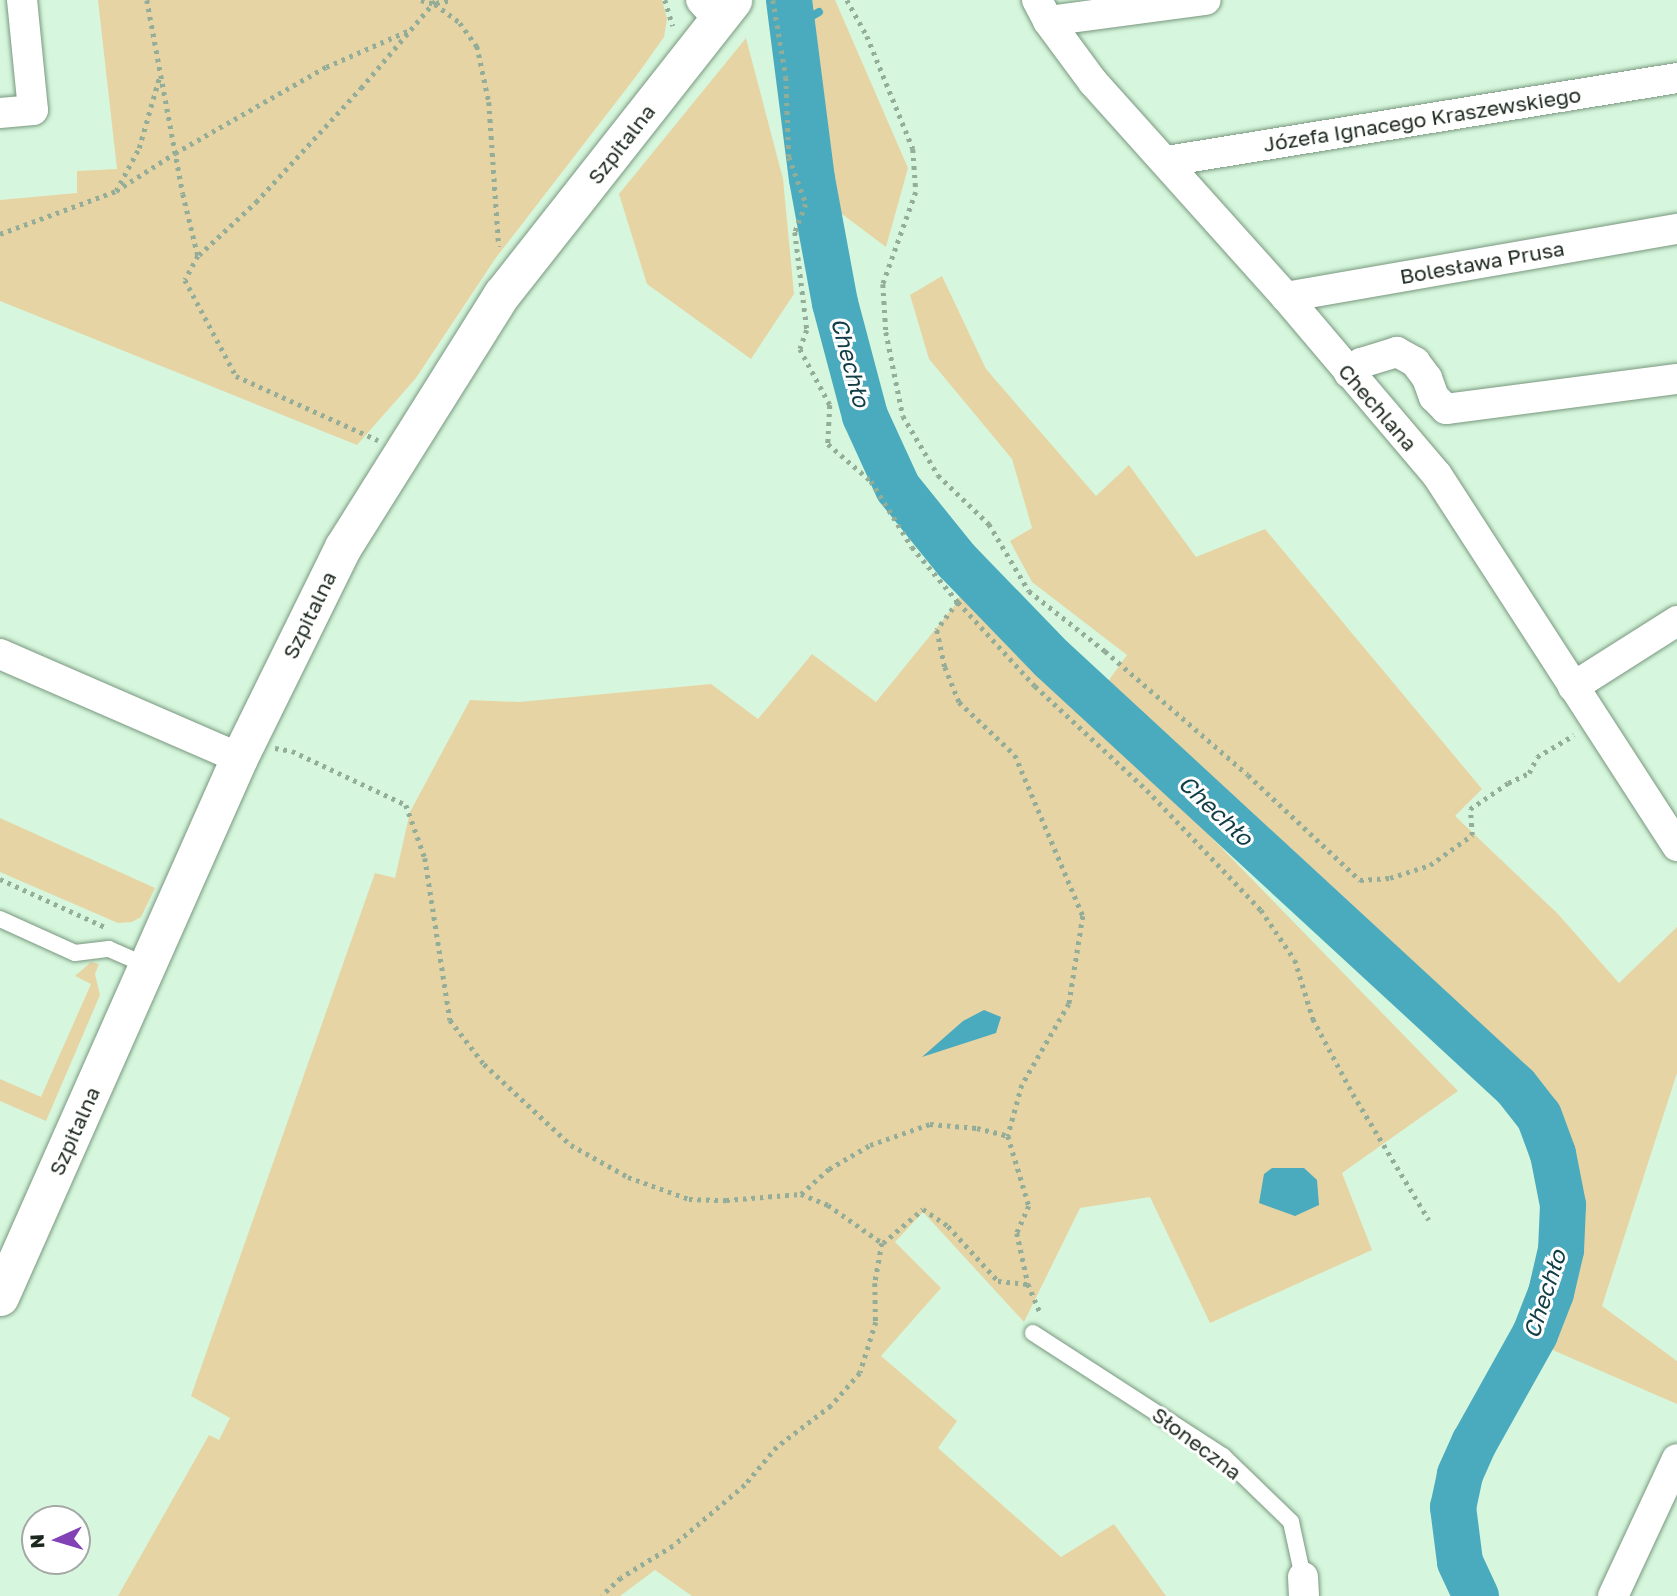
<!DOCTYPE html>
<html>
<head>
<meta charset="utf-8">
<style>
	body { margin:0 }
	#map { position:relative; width:1677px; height:1596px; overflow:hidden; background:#d6f7dd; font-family:"Golos Text",sans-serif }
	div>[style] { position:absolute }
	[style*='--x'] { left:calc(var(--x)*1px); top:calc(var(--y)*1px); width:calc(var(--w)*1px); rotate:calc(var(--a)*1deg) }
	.green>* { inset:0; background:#e7d4a5 }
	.water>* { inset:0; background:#4aaabe }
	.stream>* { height:8px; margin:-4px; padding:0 4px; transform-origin:4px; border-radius:4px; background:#4aaabe }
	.river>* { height:46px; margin:-23px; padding:0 23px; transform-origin:23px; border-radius:23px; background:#4aaabe }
	.path>* { height:4.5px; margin-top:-2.25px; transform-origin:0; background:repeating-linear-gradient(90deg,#93ad99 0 3.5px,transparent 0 8.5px) }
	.roads { filter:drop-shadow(0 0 2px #79977f) drop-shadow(0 0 2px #79977f) }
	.service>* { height:16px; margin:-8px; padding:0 8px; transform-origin:8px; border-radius:8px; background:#fff }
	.minor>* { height:30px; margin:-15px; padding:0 15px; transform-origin:15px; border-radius:15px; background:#fff }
	.tertiary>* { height:37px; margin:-18.5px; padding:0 18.5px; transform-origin:18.5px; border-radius:18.5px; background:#fff }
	span { translate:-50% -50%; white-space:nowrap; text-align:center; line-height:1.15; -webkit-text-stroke:6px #fff; paint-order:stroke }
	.street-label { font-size:21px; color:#1c281e }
	.water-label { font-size:23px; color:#113d46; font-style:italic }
	.north { position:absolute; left:21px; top:1505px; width:70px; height:70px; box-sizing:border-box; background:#fff; border:2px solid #a4a9a5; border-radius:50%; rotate:266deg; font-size:19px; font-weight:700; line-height:28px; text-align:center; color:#1c281e }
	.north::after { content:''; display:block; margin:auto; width:24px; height:32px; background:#8341b6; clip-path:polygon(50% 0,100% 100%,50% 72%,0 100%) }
</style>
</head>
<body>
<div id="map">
	<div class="green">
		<i style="clip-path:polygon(98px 0,662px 0,667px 19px,664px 37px,637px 75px,495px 259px,416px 378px,357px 445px,0 301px,0 200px,77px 193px,77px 171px,117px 169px)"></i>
		<i style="clip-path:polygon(802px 0,835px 0,908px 168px,886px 247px,834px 208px)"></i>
		<i style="clip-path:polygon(746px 38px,783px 179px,794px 294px,751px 359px,647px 284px,619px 194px)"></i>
		<i style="clip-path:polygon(942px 276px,986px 369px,1096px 496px,1129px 465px,1196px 557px,1265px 529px,1482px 789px,1455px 816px,1558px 914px,1619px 983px,1677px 927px,1677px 1073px,1602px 1306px,1677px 1361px,1677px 1404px,1548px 1348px,1577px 1246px,1567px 1167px,1547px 1114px,1519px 1069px,1104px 687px,1127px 655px,1032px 582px,1010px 541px,1032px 528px,1012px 459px,929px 359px,910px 295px)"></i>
		<i style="clip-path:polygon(966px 585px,1458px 1091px,1342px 1173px,1372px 1250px,1210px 1323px,1150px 1197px,1080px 1208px,1024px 1322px,923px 1212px,895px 1242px,941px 1288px,881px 1356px,957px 1421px,938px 1448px,1061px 1557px,1114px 1524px,1166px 1596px,692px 1596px,655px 1570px,620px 1596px,118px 1596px,209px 1435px,219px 1440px,230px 1418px,191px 1396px,375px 873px,395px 878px,410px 812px,470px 700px,519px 702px,711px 684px,758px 719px,812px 654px,876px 702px,955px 605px)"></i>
		<i style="clip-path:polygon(0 818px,155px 888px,141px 917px,132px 922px,118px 923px,0 872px)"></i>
		<i style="clip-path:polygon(91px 962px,99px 964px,95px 974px,100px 995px,46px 1121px,0 1101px,0 1079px,41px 1097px,91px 984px,75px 976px)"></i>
	</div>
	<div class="water">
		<i style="clip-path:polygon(984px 1010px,1001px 1017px,996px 1033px,922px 1057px,963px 1021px)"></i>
		<i style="clip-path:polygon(1272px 1168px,1304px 1168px,1317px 1180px,1319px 1205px,1295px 1216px,1259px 1203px,1264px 1174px)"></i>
	</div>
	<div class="stream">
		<i style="--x:793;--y:27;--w:30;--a:-30"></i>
	</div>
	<div class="river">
		<i style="--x:789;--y:0;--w:180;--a:82.7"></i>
		<i style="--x:812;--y:179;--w:126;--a:79.5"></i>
		<i style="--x:835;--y:303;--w:117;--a:75.1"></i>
		<i style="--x:865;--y:416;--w:79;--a:65.4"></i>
		<i style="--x:898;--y:488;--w:94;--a:51.1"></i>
		<i style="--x:957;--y:561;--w:136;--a:45.9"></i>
		<i style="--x:1052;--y:659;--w:631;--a:42.69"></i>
		<i style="--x:1516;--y:1087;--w:37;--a:52"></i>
		<i style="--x:1539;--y:1116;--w:40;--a:69.8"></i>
		<i style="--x:1553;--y:1154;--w:52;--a:78.9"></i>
		<i style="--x:1563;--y:1205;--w:45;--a:92.5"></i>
		<i style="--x:1561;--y:1250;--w:44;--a:103.1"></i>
		<i style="--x:1551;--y:1293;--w:44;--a:111.3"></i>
		<i style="--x:1535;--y:1334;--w:125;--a:119.2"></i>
		<i style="--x:1474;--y:1443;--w:35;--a:114"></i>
		<i style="--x:1460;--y:1475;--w:33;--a:102"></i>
		<i style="--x:1453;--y:1507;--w:55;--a:82.7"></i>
		<i style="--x:1460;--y:1562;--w:38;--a:65"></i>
	</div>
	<div class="path">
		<i style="--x:147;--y:0;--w:197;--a:79.5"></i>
		<i style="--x:183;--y:194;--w:64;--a:76.4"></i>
		<i style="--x:198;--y:256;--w:27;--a:118"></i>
		<i style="--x:185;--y:280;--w:109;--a:62"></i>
		<i style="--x:236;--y:376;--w:156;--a:24.3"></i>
		<i style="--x:421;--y:0;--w:15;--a:16"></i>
		<i style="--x:435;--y:4;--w:31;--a:37"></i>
		<i style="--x:460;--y:23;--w:29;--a:54"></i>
		<i style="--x:477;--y:46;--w:57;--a:77.9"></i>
		<i style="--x:489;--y:102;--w:145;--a:86.1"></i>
		<i style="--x:665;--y:0;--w:27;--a:73"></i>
		<i style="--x:773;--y:0;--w:78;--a:80.4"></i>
		<i style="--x:786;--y:77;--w:80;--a:87.9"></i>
		<i style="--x:789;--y:157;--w:50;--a:70.1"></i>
		<i style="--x:806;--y:204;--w:30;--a:111"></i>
		<i style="--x:795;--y:232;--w:99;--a:83"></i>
		<i style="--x:807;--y:330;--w:20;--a:110"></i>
		<i style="--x:800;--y:349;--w:64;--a:61.8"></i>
		<i style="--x:830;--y:405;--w:39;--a:93"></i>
		<i style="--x:828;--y:444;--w:57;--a:40.7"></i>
		<i style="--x:871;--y:481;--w:78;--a:58.2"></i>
		<i style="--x:912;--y:547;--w:72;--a:50.1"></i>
		<i style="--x:958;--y:602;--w:35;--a:127"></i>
		<i style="--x:937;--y:630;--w:38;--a:78"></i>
		<i style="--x:945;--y:667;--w:38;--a:68"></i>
		<i style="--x:959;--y:702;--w:77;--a:43.4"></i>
		<i style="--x:1015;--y:755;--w:175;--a:67.1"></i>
		<i style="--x:1083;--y:916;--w:89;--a:99"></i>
		<i style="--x:1069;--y:1004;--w:94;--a:120.1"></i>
		<i style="--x:1022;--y:1085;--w:53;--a:105.4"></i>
		<i style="--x:1008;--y:1136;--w:73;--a:73.3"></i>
		<i style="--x:1029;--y:1206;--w:30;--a:114"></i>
		<i style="--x:1017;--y:1233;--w:52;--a:77.8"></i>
		<i style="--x:1028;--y:1284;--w:33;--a:67"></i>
		<i style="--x:847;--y:0;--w:41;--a:60.9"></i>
		<i style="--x:867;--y:36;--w:122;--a:67.8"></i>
		<i style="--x:913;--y:149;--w:43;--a:86"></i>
		<i style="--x:916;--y:192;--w:98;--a:109.7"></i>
		<i style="--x:883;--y:284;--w:48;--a:86.4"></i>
		<i style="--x:886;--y:332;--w:86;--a:78.6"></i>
		<i style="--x:903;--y:416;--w:69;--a:59.3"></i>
		<i style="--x:938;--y:475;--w:71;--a:43.9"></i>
		<i style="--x:989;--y:524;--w:78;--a:59.2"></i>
		<i style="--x:1029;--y:591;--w:97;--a:38.3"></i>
		<i style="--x:1105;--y:651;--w:189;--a:40.9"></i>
		<i style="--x:1248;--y:775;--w:154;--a:43.2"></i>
		<i style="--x:1360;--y:880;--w:30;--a:-4"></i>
		<i style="--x:1390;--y:878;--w:42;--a:-18"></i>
		<i style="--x:1430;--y:865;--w:52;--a:-35.5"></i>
		<i style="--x:1472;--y:835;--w:26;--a:-94"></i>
		<i style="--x:1470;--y:809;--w:46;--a:-34.4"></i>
		<i style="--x:1508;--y:783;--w:23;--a:-25"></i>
		<i style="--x:1529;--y:773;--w:18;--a:-63"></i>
		<i style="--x:1537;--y:757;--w:43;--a:-30.7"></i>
		<i style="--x:436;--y:3;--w:16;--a:-11"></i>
		<i style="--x:116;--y:191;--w:70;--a:-32.8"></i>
		<i style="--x:175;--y:153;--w:174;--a:-29.7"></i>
		<i style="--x:326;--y:67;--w:92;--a:-23.8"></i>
		<i style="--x:0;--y:234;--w:124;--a:-20.3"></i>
		<i style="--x:116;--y:191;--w:49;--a:-61.9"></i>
		<i style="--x:139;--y:148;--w:76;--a:-74"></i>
		<i style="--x:199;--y:255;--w:78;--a:-42.9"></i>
		<i style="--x:256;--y:202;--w:155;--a:-47.4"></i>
		<i style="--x:361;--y:88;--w:116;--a:-49.6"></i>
		<i style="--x:958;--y:602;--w:114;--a:47.5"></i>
		<i style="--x:1035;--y:686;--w:153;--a:42.9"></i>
		<i style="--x:1147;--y:790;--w:166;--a:46.5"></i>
		<i style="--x:1261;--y:910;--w:60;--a:55.8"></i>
		<i style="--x:1295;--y:960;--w:62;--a:73"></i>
		<i style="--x:1313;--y:1019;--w:85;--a:61.9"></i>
		<i style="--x:1353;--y:1094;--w:147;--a:58.9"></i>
		<i style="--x:275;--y:748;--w:17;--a:10"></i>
		<i style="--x:292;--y:751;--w:126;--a:25.3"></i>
		<i style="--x:406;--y:805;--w:56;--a:70.3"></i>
		<i style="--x:425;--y:858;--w:164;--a:81.2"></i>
		<i style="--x:450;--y:1020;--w:56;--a:52.3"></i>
		<i style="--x:484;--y:1064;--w:119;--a:43"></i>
		<i style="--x:571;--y:1145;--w:65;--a:29.3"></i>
		<i style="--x:628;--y:1177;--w:65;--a:19.8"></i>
		<i style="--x:689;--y:1199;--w:37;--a:2"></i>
		<i style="--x:726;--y:1200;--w:75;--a:-4.6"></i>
		<i style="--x:801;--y:1194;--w:29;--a:22"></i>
		<i style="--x:828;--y:1205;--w:66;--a:35.1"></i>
		<i style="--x:882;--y:1243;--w:41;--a:99.9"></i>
		<i style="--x:875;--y:1283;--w:39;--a:89"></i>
		<i style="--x:876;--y:1322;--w:53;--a:107.4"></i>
		<i style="--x:860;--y:1373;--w:44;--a:131.3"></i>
		<i style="--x:831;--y:1406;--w:68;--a:142.8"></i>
		<i style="--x:777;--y:1447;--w:50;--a:130.1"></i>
		<i style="--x:745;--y:1485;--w:94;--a:139.7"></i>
		<i style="--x:673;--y:1546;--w:61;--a:148.4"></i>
		<i style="--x:621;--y:1578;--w:26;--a:137"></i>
		<i style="--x:0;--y:879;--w:118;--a:24.6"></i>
		<i style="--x:801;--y:1194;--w:38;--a:-42"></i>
		<i style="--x:829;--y:1169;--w:48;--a:-30.3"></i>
		<i style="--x:870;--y:1145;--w:64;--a:-19.3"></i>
		<i style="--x:930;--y:1124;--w:47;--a:4.9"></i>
		<i style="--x:977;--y:1128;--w:32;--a:14"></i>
		<i style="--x:883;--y:1243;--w:52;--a:-40.4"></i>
		<i style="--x:923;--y:1209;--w:30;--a:34"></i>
		<i style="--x:948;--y:1226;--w:74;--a:47.7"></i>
		<i style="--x:998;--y:1281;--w:30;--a:6"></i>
	</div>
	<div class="roads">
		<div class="service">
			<i style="--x:0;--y:919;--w:82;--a:24.4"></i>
			<i style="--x:75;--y:953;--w:34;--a:-7"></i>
			<i style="--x:109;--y:949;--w:43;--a:23.6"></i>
			<i style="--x:1033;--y:1333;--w:226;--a:32.9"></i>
			<i style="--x:1223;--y:1456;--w:95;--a:44.1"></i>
			<i style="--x:1291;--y:1522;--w:56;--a:77.7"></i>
		</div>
		<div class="minor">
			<i style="--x:701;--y:0;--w:25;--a:48"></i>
			<i style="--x:1037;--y:0;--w:24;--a:62"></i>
			<i style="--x:1048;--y:21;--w:76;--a:53.6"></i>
			<i style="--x:1093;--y:82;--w:289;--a:48.1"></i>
			<i style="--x:1286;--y:297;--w:233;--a:49.7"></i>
			<i style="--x:1437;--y:475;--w:442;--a:57.1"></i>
			<i style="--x:1048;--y:21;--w:159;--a:-7.6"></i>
			<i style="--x:0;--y:113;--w:33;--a:-5"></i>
			<i style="--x:33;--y:110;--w:111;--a:-95.7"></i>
			<i style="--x:1167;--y:161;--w:517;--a:-9.24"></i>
			<i style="--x:1286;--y:297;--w:397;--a:-9.9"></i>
			<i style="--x:1349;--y:373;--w:16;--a:-40"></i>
			<i style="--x:1361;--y:363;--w:38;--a:-17"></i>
			<i style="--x:1397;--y:352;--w:21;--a:29"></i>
			<i style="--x:1415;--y:362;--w:20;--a:53"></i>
			<i style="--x:1427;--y:378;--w:20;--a:70"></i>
			<i style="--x:1434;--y:397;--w:17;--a:45"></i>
			<i style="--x:1446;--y:409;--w:233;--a:-7.4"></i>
			<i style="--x:0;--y:654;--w:261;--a:23.5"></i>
			<i style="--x:1573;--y:687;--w:123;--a:-32.4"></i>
			<i style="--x:1303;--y:1577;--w:19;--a:87"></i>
			<i style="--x:1613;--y:1596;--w:151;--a:-65"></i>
		</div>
		<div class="tertiary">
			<i style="--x:0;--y:1297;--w:590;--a:-66.09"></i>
			<i style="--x:239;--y:758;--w:235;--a:-63.8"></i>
			<i style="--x:343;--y:547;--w:299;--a:-57.9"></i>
			<i style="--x:502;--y:294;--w:374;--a:-51.8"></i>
		</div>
	</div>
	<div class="street-label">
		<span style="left:1422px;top:119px;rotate:-9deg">Józefa Ignacego Kraszewskiego</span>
		<span style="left:621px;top:144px;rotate:-52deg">Szpitalna</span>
		<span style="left:1482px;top:262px;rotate:-10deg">Bolesława Prusa</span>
		<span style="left:1378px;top:407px;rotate:49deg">Chechlana</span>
		<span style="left:309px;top:615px;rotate:-64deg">Szpitalna</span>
		<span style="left:74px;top:1131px;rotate:-66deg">Szpitalna</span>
		<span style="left:1197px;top:1443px;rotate:37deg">Słoneczna</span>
	</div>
	<div class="water-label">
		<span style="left:851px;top:362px;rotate:75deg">Chechło</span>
		<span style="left:1216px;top:810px;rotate:43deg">Chechło</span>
		<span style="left:1544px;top:1294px;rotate:-72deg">Chechło</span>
	</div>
	<div class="north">N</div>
</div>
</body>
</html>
